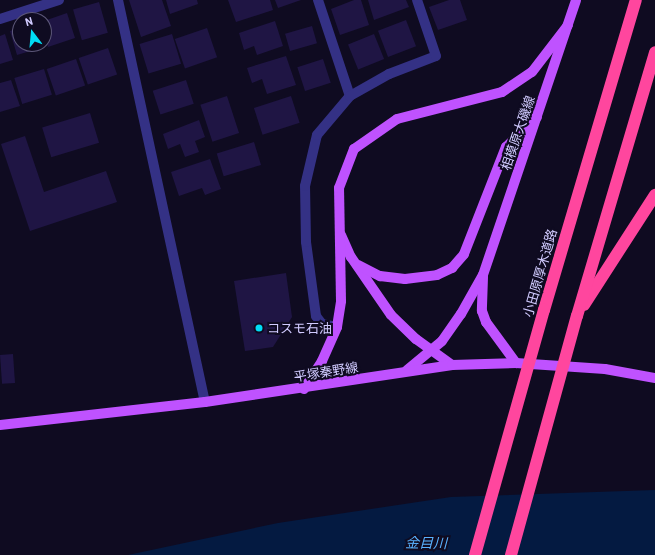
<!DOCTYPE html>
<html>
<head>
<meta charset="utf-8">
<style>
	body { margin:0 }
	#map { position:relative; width:655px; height:555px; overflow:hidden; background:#0f0b21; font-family:Barlow,"Noto Sans JP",sans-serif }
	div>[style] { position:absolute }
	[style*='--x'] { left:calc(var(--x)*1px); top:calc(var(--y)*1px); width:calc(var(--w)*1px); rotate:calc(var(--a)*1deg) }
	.water>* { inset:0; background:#041a41 }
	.building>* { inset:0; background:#1f1544; transform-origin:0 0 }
	.lane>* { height:10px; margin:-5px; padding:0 5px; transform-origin:5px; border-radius:5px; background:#343185 }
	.street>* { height:10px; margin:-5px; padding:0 5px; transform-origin:5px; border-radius:5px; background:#343185 }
	.primary>* { height:10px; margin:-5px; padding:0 5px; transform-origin:5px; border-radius:5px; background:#bf52ff }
	.highway>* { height:12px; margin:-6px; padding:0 6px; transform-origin:6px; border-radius:6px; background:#ff469e }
	.highway-bridge>* { height:12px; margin:-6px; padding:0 6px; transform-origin:6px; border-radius:6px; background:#ff469e }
	.dots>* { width:11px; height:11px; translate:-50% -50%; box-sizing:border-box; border:2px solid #0f0b21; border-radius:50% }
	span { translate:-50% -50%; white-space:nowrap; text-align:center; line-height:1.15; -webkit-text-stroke:4px #0f0b21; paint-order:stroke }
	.street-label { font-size:13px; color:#d1cbff }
	.poi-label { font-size:13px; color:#d1cbff }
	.left { translate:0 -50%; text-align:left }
	.water-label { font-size:14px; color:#59b2ff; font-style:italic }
	.north { position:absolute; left:12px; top:12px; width:40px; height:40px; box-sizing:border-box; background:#0f0b21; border:1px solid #5d587a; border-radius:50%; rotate:344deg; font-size:11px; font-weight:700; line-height:16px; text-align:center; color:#d1cbff }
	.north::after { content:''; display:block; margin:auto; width:14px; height:18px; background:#00ddf6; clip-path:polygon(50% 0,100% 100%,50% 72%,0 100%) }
</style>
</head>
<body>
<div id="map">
	<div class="water">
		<i style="clip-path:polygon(655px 490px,655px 555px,128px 555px,278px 523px,451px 497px)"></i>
	</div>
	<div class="building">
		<i style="clip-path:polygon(129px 0,162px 0,171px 26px,141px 37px)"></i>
		<i style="clip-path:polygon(166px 0,197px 0,198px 4px,170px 14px)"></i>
		<i style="clip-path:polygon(228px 0,270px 0,273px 10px,236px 22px)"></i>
		<i style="clip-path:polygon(275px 0,301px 0,278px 8px)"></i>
		<i style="clip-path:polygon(354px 0,361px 0,369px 25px,340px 35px,331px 9px)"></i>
		<i style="clip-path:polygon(368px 0,406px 0,409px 7px,374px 20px)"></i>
		<i style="clip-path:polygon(449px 0,460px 0,467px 20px,438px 30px,429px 7px)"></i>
		<i style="left:99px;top:2px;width:32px;height:27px;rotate:74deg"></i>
		<i style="clip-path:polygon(67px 13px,75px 38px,48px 47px,44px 33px,44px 21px)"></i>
		<i style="left:406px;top:20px;width:28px;height:30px;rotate:69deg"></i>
		<i style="clip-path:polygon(275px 21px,283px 46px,257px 55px,254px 46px,244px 50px,239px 33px)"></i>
		<i style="left:312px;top:26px;width:18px;height:28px;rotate:74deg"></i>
		<i style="clip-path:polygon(20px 28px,20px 44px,43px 44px,44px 47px,17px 55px,10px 31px)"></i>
		<i style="left:207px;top:28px;width:31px;height:34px;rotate:71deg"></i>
		<i style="clip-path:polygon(5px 34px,13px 60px,0 64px,0 36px)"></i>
		<i style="left:172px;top:34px;width:31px;height:34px;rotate:73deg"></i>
		<i style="left:374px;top:34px;width:27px;height:28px;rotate:68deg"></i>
		<i style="left:108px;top:48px;width:28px;height:31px;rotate:71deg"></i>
		<i style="clip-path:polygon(286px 56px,296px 85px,267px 94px,262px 79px,252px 83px,247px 68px)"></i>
		<i style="left:76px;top:59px;width:28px;height:31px;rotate:71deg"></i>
		<i style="left:323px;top:59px;width:25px;height:27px;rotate:72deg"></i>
		<i style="left:44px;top:69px;width:27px;height:31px;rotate:73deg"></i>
		<i style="clip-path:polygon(11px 80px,20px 106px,0 112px,0 83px)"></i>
		<i style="left:186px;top:80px;width:25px;height:35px;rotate:72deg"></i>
		<i style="left:227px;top:96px;width:39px;height:28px;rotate:72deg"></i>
		<i style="left:291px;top:96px;width:28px;height:39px;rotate:72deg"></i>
		<i style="left:90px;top:113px;width:31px;height:50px;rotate:73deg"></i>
		<i style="clip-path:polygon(199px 120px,205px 137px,195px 141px,199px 152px,185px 157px,180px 144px,168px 149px,163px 134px)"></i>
		<i style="clip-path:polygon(25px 136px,44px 192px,106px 171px,117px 202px,30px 231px,1px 144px)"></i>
		<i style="left:254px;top:142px;width:24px;height:39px;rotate:73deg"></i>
		<i style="clip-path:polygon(210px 159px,221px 189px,205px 195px,202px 188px,179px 196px,171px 172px)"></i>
		<i style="clip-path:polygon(286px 273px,292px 317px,273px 347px,245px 351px,234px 281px)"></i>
		<i style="left:13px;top:354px;width:29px;height:13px;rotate:86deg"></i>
	</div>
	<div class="lane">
		<i style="--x:318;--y:0;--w:101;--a:71.6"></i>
		<i style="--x:337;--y:327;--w:15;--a:-169"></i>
		<i style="--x:322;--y:324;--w:10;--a:-127"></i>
		<i style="--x:316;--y:316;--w:75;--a:-97.7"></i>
		<i style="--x:306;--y:242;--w:56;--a:-91"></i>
		<i style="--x:305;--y:186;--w:52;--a:-76.8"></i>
		<i style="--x:317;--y:135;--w:51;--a:-49.8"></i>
		<i style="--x:350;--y:96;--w:45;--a:-29.4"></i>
		<i style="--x:389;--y:74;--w:50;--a:-21"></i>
		<i style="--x:436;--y:56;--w:59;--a:-108.7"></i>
	</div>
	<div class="street">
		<i style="--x:118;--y:0;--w:411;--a:77.8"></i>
		<i style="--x:0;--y:19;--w:62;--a:-17.9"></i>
	</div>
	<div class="primary">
		<i style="--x:341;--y:235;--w:24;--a:66"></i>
		<i style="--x:351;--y:257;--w:70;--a:55.4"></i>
		<i style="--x:391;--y:315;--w:35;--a:44"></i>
		<i style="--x:416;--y:339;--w:44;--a:35.8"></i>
		<i style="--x:358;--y:265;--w:25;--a:27"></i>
		<i style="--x:380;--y:276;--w:25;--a:7"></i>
		<i style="--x:405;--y:279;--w:32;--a:-7"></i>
		<i style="--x:437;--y:275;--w:17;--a:-25"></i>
		<i style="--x:452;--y:268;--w:18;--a:-49"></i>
		<i style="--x:464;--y:254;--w:115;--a:-68.6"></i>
		<i style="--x:506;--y:147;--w:43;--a:-44.1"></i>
		<i style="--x:483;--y:277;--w:34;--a:92"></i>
		<i style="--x:482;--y:311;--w:12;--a:70"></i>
		<i style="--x:486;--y:322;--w:51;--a:53.8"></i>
		<i style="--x:407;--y:370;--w:45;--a:-39.6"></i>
		<i style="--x:442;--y:341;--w:33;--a:-55"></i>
		<i style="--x:461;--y:314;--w:45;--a:-60.6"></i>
		<i style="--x:483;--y:275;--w:290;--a:-71.3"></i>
		<i style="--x:304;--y:389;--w:33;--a:-57"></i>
		<i style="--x:322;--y:361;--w:37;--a:-66"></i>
		<i style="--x:337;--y:327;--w:26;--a:-81"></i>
		<i style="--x:341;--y:301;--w:113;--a:-91"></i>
		<i style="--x:339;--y:188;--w:42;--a:-69"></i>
		<i style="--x:354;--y:149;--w:52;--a:-34.9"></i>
		<i style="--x:397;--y:119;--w:108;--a:-14.4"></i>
		<i style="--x:502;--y:92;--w:36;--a:-34"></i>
		<i style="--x:532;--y:72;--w:59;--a:-52.5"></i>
		<i style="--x:0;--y:425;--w:206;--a:-6.4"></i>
		<i style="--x:205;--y:402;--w:250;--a:-8.5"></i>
		<i style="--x:452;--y:365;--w:64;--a:-1.8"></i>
		<i style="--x:516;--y:363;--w:89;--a:3.9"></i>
		<i style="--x:605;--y:369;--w:51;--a:10.2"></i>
	</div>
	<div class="highway">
		<i style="--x:584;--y:305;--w:131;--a:-57.2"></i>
		<i style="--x:544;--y:310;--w:323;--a:-73.5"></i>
		<i style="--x:577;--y:316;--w:275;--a:-73.5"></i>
	</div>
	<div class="highway-bridge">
		<i style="--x:475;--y:555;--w:255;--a:-74.3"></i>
		<i style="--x:511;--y:555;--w:248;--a:-74.6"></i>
	</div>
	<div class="dots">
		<i style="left:259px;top:328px;background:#00ddf6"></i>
	</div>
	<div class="street-label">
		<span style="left:518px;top:133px;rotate:-71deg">相模原大磯線</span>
		<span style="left:540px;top:273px;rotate:-74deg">小田原厚木道路</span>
		<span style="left:326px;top:372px;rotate:-9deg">平塚秦野線</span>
	</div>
	<div class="poi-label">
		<span class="left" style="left:267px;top:328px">コスモ石油</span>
	</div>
	<div class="water-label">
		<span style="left:426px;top:543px;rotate:1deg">金目川</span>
	</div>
	<div class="north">N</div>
</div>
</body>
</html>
